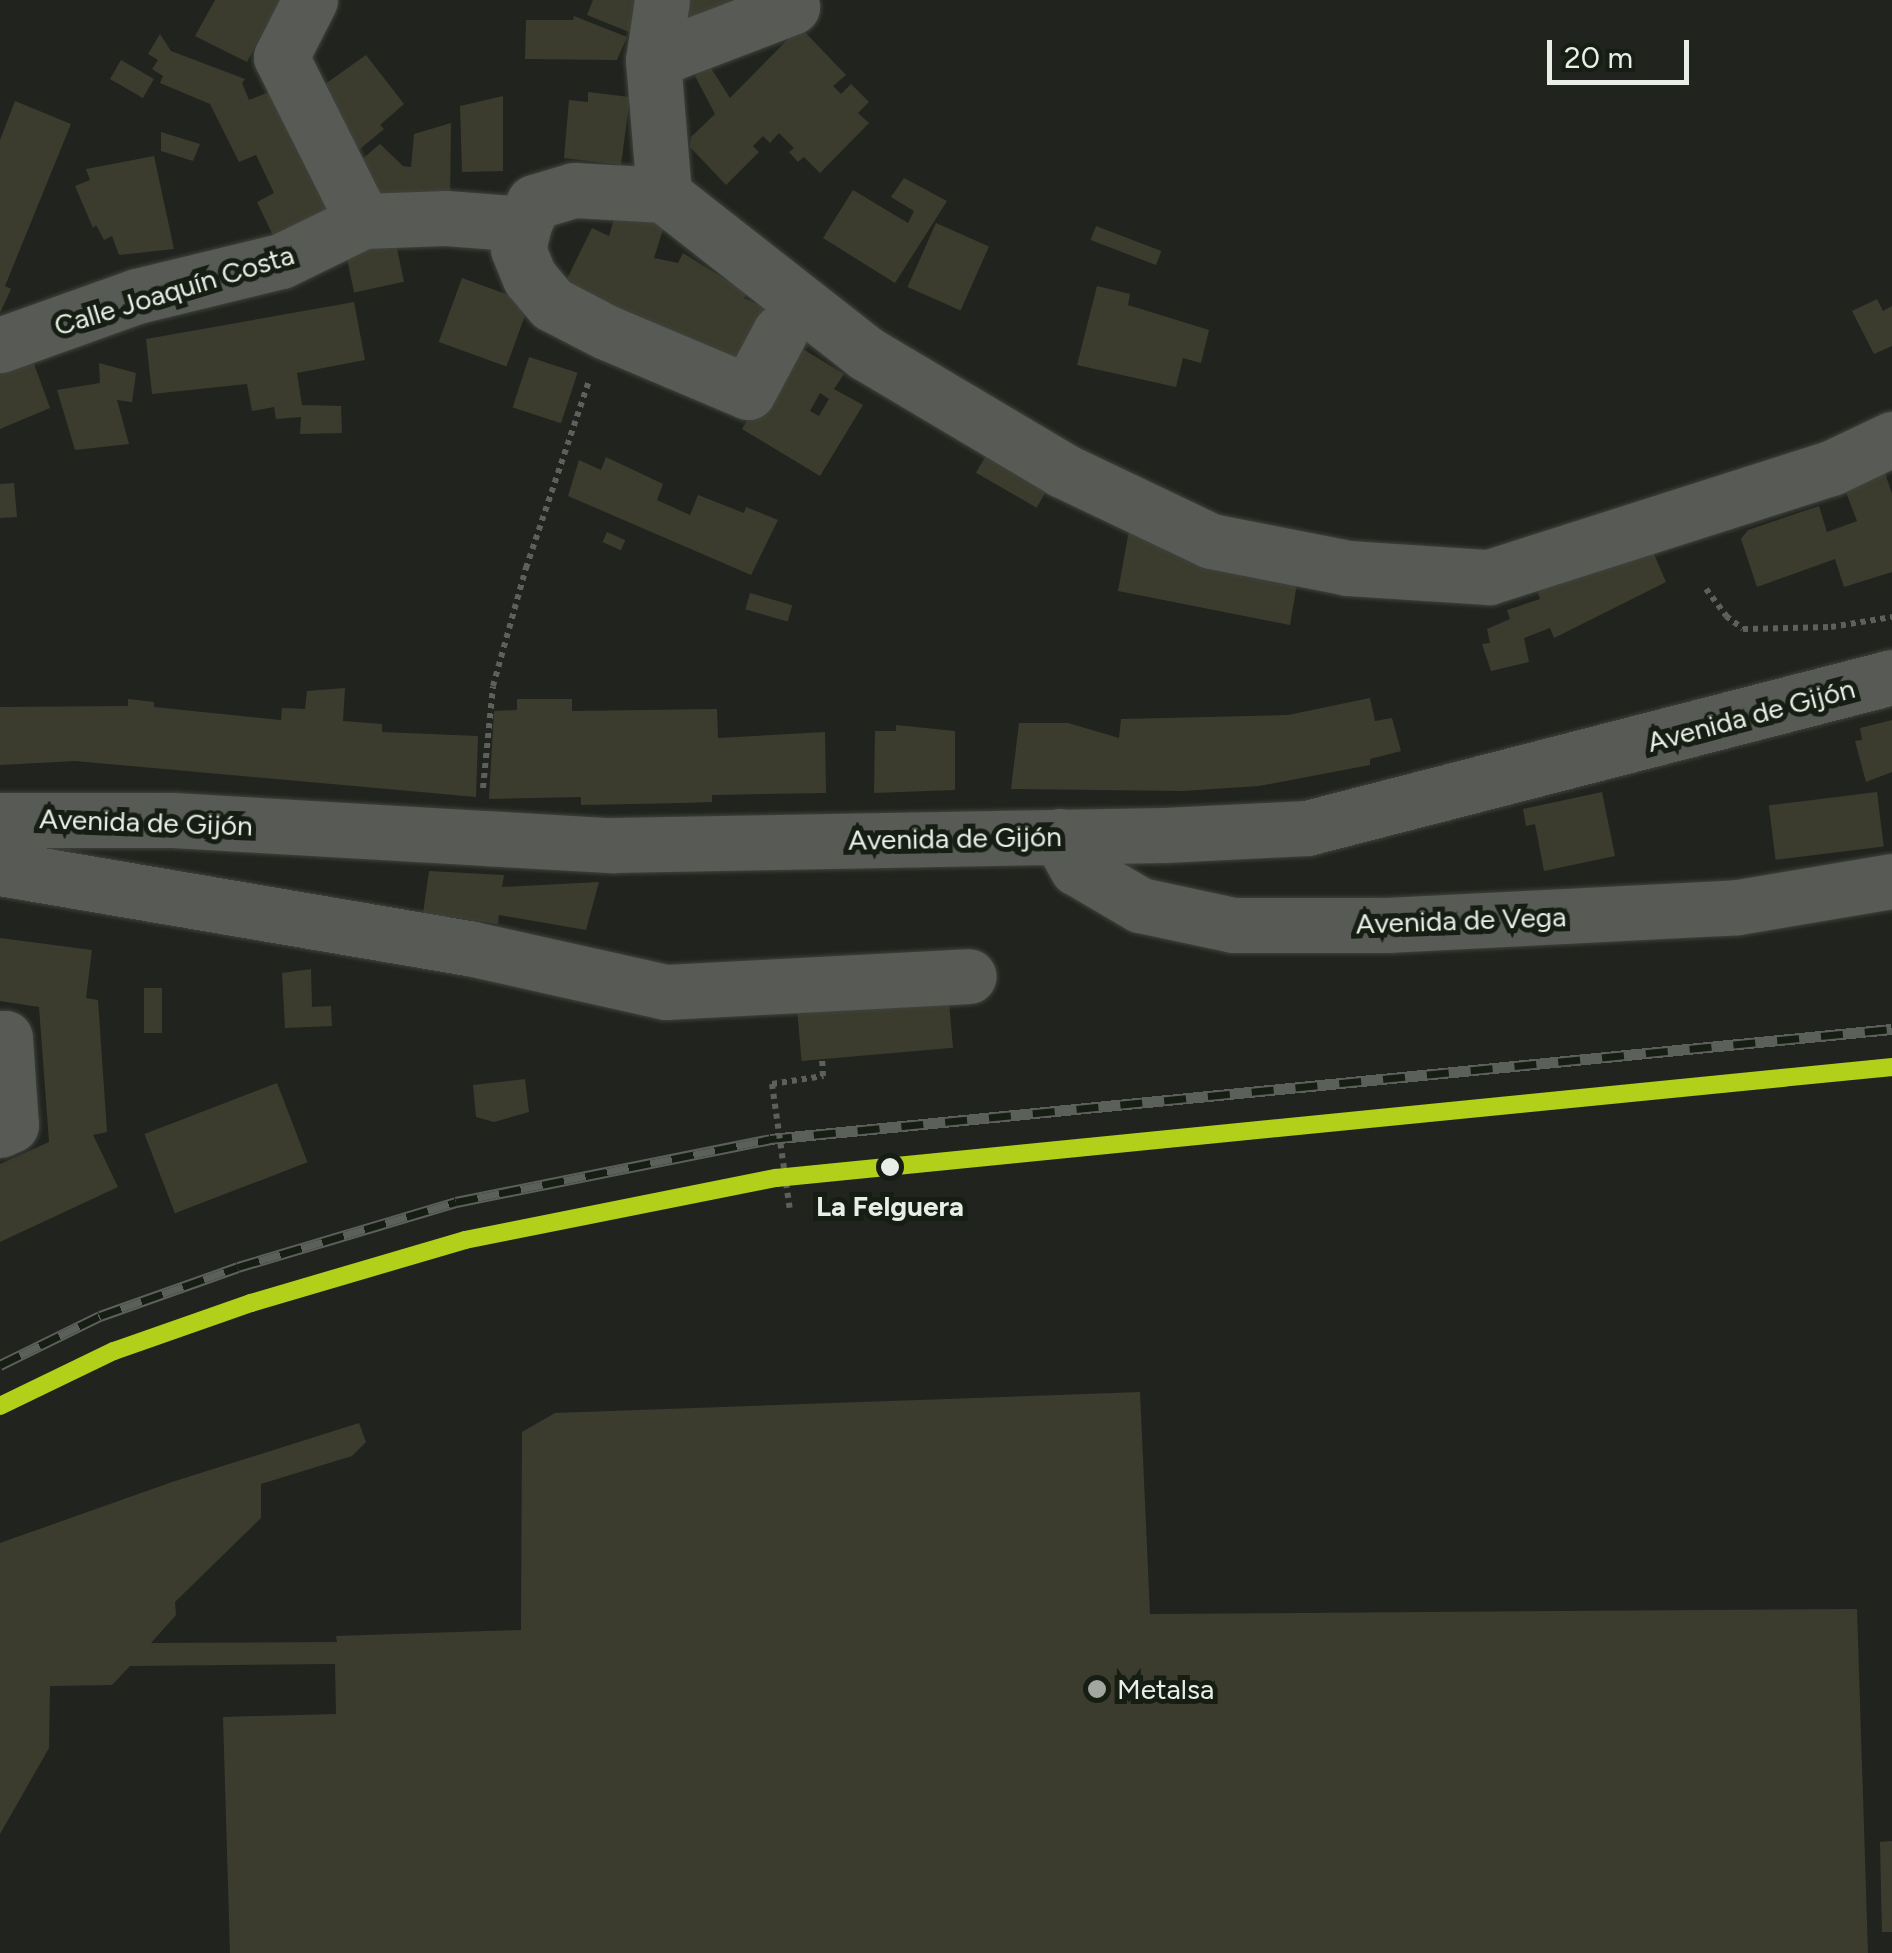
<!DOCTYPE html>
<html>
<head>
<meta charset="utf-8">
<style>
	body { margin:0 }
	#map { position:relative; width:1892px; height:1953px; overflow:hidden; background:#21241e; font-family:Figtree,sans-serif }
	div>[style] { position:absolute }
	[style*='--x'] { left:calc(var(--x)*1px); top:calc(var(--y)*1px); width:calc(var(--w)*1px); rotate:calc(var(--a)*1deg) }
	.building>* { inset:0; background:#3b3c2d; transform-origin:0 0 }
	.path>* { height:6px; margin-top:-3px; transform-origin:0; background:repeating-linear-gradient(90deg,#5d605b 0 5px,transparent 0 10px) }
	.roads { filter:drop-shadow(0 0 2px #3f423c) drop-shadow(0 0 2px #3f423c) }
	.minor>* { height:55px; margin:-27.5px; padding:0 27.5px; transform-origin:27.5px; border-radius:27.5px; background:#575a55 }
	.rail>* { height:11px; margin-top:-5.5px; transform-origin:0; background:repeating-linear-gradient(90deg,#161d12 0 22px,#5c605a 0 44px); box-sizing:border-box; border-block:2px solid #5c605a }
	.path-bridge>* { height:6px; margin-top:-3px; transform-origin:0; background:repeating-linear-gradient(90deg,#5d605b 0 5px,transparent 0 10px) }
	.rail-1>* { height:18px; margin:-9px; padding:0 9px; transform-origin:9px; border-radius:9px; background:#b2d019 }
	.dots>* { width:28px; height:28px; translate:-50% -50%; box-sizing:border-box; border:5px solid #161d12; border-radius:50% }
	span { translate:-50% -50%; white-space:nowrap; text-align:center; line-height:1.15; -webkit-text-stroke:10px #161d12; paint-order:stroke }
	.street-label { font-size:28px; color:#e9eee6 }
	.stop-label { font-size:28px; color:#e9eee6; font-weight:700 }
	.poi-label { font-size:28px; color:#e9eee6 }
	.left { translate:0 -50%; text-align:left }
	.scale { position:absolute; left:1547px; top:40px; width:142px; height:45px; box-sizing:border-box; border:5px solid #e9eee6; border-top:0; padding-left:12px; font-size:30px; line-height:35px; white-space:nowrap; color:#e9eee6; -webkit-text-stroke:8px #161d12; paint-order:stroke }
</style>
</head>
<body>
<div id="map">
	<div class="building">
		<i style="clip-path:polygon(215px 0,280px 0,247px 62px,195px 36px)"></i>
		<i style="clip-path:polygon(593px 0,641px 0,629px 32px,587px 15px)"></i>
		<i style="clip-path:polygon(682px 0,763px 0,691px 27px)"></i>
		<i style="clip-path:polygon(574px 16px,627px 37px,617px 60px,525px 59px,526px 20px,573px 20px)"></i>
		<i style="clip-path:polygon(800px 27px,846px 75px,833px 86px,841px 94px,851px 84px,869px 102px,858px 113px,869px 123px,820px 173px,804px 157px,798px 162px,789px 152px,794px 148px,779px 133px,770px 143px,763px 136px,753px 146px,759px 152px,726px 185px,690px 147px,691px 137px,715px 114px,695px 76px,709px 65px,730px 98px)"></i>
		<i style="clip-path:polygon(160px 34px,171px 51px,245px 79px,242px 83px,249px 100px,274px 90px,335px 223px,279px 248px,257px 202px,274px 193px,256px 155px,239px 162px,210px 104px,160px 83px,163px 76px,152px 69px,158px 60px,148px 54px)"></i>
		<i style="clip-path:polygon(366px 55px,404px 104px,380px 125px,384px 129px,349px 158px,314px 92px)"></i>
		<i style="left:121px;top:60px;width:38px;height:22px;rotate:30deg"></i>
		<i style="clip-path:polygon(588px 92px,630px 97px,621px 165px,564px 158px,569px 100px,588px 102px)"></i>
		<i style="clip-path:polygon(503px 96px,503px 171px,462px 172px,460px 106px)"></i>
		<i style="clip-path:polygon(15px 101px,71px 124px,5px 286px,11px 289px,0 313px,0 140px)"></i>
		<i style="clip-path:polygon(451px 123px,450px 204px,364px 198px,354px 166px,380px 144px,403px 166px,411px 167px,414px 134px)"></i>
		<i style="clip-path:polygon(161px 132px,200px 144px,193px 161px,161px 151px)"></i>
		<i style="clip-path:polygon(154px 156px,174px 249px,119px 255px,112px 236px,104px 240px,96px 225px,93px 228px,75px 186px,90px 180px,86px 169px)"></i>
		<i style="clip-path:polygon(904px 178px,947px 201px,895px 283px,823px 238px,853px 190px,908px 223px,914px 211px,891px 197px)"></i>
		<i style="clip-path:polygon(618px 205px,665px 223px,654px 258px,678px 263px,683px 253px,747px 293px,744px 298px,770px 310px,745px 370px,560px 293px,592px 228px,609px 236px)"></i>
		<i style="left:936px;top:223px;width:58px;height:70px;rotate:24deg"></i>
		<i style="left:1096px;top:226px;width:70px;height:15px;rotate:21deg"></i>
		<i style="left:393px;top:230px;width:53px;height:51px;rotate:78deg"></i>
		<i style="left:462px;top:278px;width:72px;height:68px;rotate:20deg"></i>
		<i style="clip-path:polygon(1097px 286px,1130px 294px,1128px 305px,1209px 330px,1201px 363px,1183px 358px,1176px 387px,1077px 365px)"></i>
		<i style="clip-path:polygon(1877px 299px,1883px 311px,1892px 306px,1892px 346px,1874px 354px,1852px 311px)"></i>
		<i style="clip-path:polygon(354px 302px,365px 360px,297px 373px,302px 405px,341px 406px,342px 433px,300px 434px,301px 417px,276px 419px,274px 407px,252px 411px,247px 384px,152px 394px,146px 339px)"></i>
		<i style="clip-path:polygon(evenodd,793px 343px,844px 374px,834px 389px,863px 405px,820px 476px,742px 429px,793px 343px,820px 393px,829px 399px,819px 416px,810px 411px,820px 393px)"></i>
		<i style="clip-path:polygon(30px 353px,50px 408px,0 429px,0 365px)"></i>
		<i style="left:529px;top:357px;width:51px;height:53px;rotate:18deg"></i>
		<i style="clip-path:polygon(99px 363px,136px 373px,132px 402px,117px 400px,129px 444px,75px 450px,57px 390px,100px 383px)"></i>
		<i style="left:992px;top:445px;width:70px;height:32px;rotate:30deg"></i>
		<i style="clip-path:polygon(606px 457px,663px 484px,657px 500px,690px 515px,698px 495px,744px 513px,746px 507px,778px 520px,751px 575px,568px 496px,579px 460px,601px 470px)"></i>
		<i style="clip-path:polygon(1884px 470px,1892px 494px,1892px 572px,1844px 587px,1835px 559px,1757px 587px,1741px 539px,1748px 530px,1819px 506px,1827px 532px,1857px 521px,1844px 487px)"></i>
		<i style="clip-path:polygon(14px 483px,17px 517px,0 518px,0 484px)"></i>
		<i style="clip-path:polygon(1130px 525px,1298px 578px,1290px 625px,1118px 591px)"></i>
		<i style="left:607px;top:532px;width:20px;height:11px;rotate:24deg"></i>
		<i style="clip-path:polygon(1650px 545px,1666px 582px,1554px 638px,1550px 628px,1524px 638px,1529px 662px,1491px 671px,1482px 644px,1490px 643px,1487px 629px,1510px 619px,1507px 610px,1540px 599px,1537px 591px)"></i>
		<i style="left:750px;top:593px;width:44px;height:17px;rotate:16deg"></i>
		<i style="clip-path:polygon(345px 688px,343px 721px,382px 724px,382px 732px,478px 736px,476px 797px,75px 761px,0 765px,0 707px,128px 706px,128px 699px,154px 702px,154px 707px,281px 720px,282px 708px,305px 709px,307px 691px)"></i>
		<i style="clip-path:polygon(1370px 698px,1375px 721px,1392px 718px,1401px 751px,1370px 759px,1370px 765px,1259px 786px,1183px 791px,1011px 789px,1019px 723px,1068px 723px,1119px 738px,1121px 719px,1288px 715px)"></i>
		<i style="clip-path:polygon(517px 699px,572px 699px,572px 711px,717px 709px,718px 738px,825px 732px,826px 793px,712px 795px,712px 802px,682px 803px,581px 805px,581px 797px,489px 799px,494px 711px,517px 710px)"></i>
		<i style="clip-path:polygon(1892px 720px,1892px 772px,1866px 782px,1855px 741px,1862px 740px,1860px 728px)"></i>
		<i style="clip-path:polygon(896px 725px,955px 731px,955px 790px,874px 793px,875px 731px,896px 731px)"></i>
		<i style="clip-path:polygon(1602px 792px,1615px 856px,1544px 871px,1535px 824px,1526px 826px,1523px 809px)"></i>
		<i style="left:1877px;top:792px;width:55px;height:109px;rotate:83deg"></i>
		<i style="clip-path:polygon(429px 871px,504px 875px,502px 887px,599px 882px,586px 930px,499px 915px,498px 924px,423px 913px)"></i>
		<i style="clip-path:polygon(0 938px,92px 950px,86px 998px,98px 1000px,107px 1132px,93px 1135px,118px 1187px,0 1242px,0 1164px,49px 1142px,39px 1007px,0 1001px)"></i>
		<i style="clip-path:polygon(311px 969px,312px 1007px,331px 1006px,332px 1026px,285px 1028px,282px 973px)"></i>
		<i style="left:947px;top:979px;width:69px;height:152px;rotate:85deg"></i>
		<i style="left:144px;top:988px;width:18px;height:45px"></i>
		<i style="clip-path:polygon(525px 1079px,529px 1112px,494px 1122px,476px 1117px,473px 1085px)"></i>
		<i style="left:277px;top:1083px;width:85px;height:142px;rotate:69deg"></i>
		<i style="clip-path:polygon(1140px 1392px,1150px 1614px,1857px 1609px,1868px 1953px,230px 1953px,223px 1717px,336px 1714px,335px 1664px,130px 1666px,112px 1685px,50px 1686px,49px 1748px,0 1834px,0 1543px,172px 1482px,359px 1423px,366px 1442px,352px 1456px,261px 1484px,261px 1518px,175px 1602px,176px 1615px,151px 1643px,337px 1642px,336px 1636px,521px 1630px,522px 1432px,555px 1413px)"></i>
		<i style="clip-path:polygon(1892px 1841px,1892px 1932px,1882px 1932px,1880px 1842px)"></i>
	</div>
	<div class="path">
		<i style="--x:1706;--y:589;--w:34;--a:53"></i>
		<i style="--x:1726;--y:616;--w:21;--a:37"></i>
		<i style="--x:1743;--y:629;--w:88;--a:-1.3"></i>
		<i style="--x:1831;--y:627;--w:62;--a:-9.3"></i>
		<i style="--x:483;--y:788;--w:102;--a:-84.4"></i>
		<i style="--x:493;--y:686;--w:123;--a:-74.4"></i>
		<i style="--x:526;--y:568;--w:197;--a:-71.4"></i>
		<i style="--x:772;--y:1084;--w:52;--a:-8.9"></i>
		<i style="--x:823;--y:1076;--w:19;--a:-93"></i>
	</div>
	<div class="roads">
		<div class="minor">
			<i style="--x:310;--y:0;--w:64;--a:117"></i>
			<i style="--x:281;--y:57;--w:183;--a:63.4"></i>
			<i style="--x:662;--y:0;--w:61;--a:98.5"></i>
			<i style="--x:653;--y:60;--w:135;--a:85.3"></i>
			<i style="--x:653;--y:60;--w:149;--a:-20.9"></i>
			<i style="--x:664;--y:195;--w:258;--a:38.1"></i>
			<i style="--x:867;--y:354;--w:227;--a:30.7"></i>
			<i style="--x:1062;--y:470;--w:165;--a:25.5"></i>
			<i style="--x:1211;--y:541;--w:140;--a:11.1"></i>
			<i style="--x:1348;--y:568;--w:141;--a:3.7"></i>
			<i style="--x:1489;--y:577;--w:359;--a:-17.7"></i>
			<i style="--x:1831;--y:468;--w:68;--a:-25.4"></i>
			<i style="--x:524;--y:224;--w:26;--a:103"></i>
			<i style="--x:518;--y:249;--w:31;--a:68"></i>
			<i style="--x:530;--y:278;--w:34;--a:50"></i>
			<i style="--x:552;--y:304;--w:61;--a:27.4"></i>
			<i style="--x:606;--y:332;--w:154;--a:22.9"></i>
			<i style="--x:748;--y:392;--w:68;--a:-61.9"></i>
			<i style="--x:0;--y:345;--w:145;--a:-19.7"></i>
			<i style="--x:137;--y:296;--w:148;--a:-13.7"></i>
			<i style="--x:281;--y:261;--w:91;--a:-26"></i>
			<i style="--x:363;--y:221;--w:83;--a:-2.1"></i>
			<i style="--x:446;--y:218;--w:78;--a:4.4"></i>
			<i style="--x:524;--y:224;--w:24;--a:-66"></i>
			<i style="--x:534;--y:202;--w:42;--a:-16.7"></i>
			<i style="--x:574;--y:190;--w:90;--a:3.2"></i>
			<i style="--x:0;--y:820;--w:173;--a:0"></i>
			<i style="--x:173;--y:820;--w:441;--a:3.3"></i>
			<i style="--x:613;--y:845;--w:552;--a:-1.04"></i>
			<i style="--x:1165;--y:835;--w:142;--a:-2.8"></i>
			<i style="--x:1307;--y:828;--w:604;--a:-14.47"></i>
			<i style="--x:1059;--y:836;--w:37;--a:61"></i>
			<i style="--x:1077;--y:868;--w:73;--a:30.4"></i>
			<i style="--x:1140;--y:905;--w:95;--a:12.1"></i>
			<i style="--x:1233;--y:925;--w:154;--a:0"></i>
			<i style="--x:1387;--y:925;--w:351;--a:-2.9"></i>
			<i style="--x:1738;--y:907;--w:156;--a:-9.6"></i>
			<i style="--x:0;--y:868;--w:476;--a:9.7"></i>
			<i style="--x:469;--y:948;--w:202;--a:12.6"></i>
			<i style="--x:666;--y:992;--w:303;--a:-3"></i>
			<i style="--x:0;--y:1038;--w:5;--a:0"></i>
			<i style="--x:5;--y:1038;--w:87;--a:86.1"></i>
			<i style="--x:11;--y:1125;--w:12;--a:156"></i>
		</div>
	</div>
	<div class="rail">
		<i style="--x:0;--y:1365;--w:111;--a:-26.1"></i>
		<i style="--x:100;--y:1316;--w:146;--a:-19.5"></i>
		<i style="--x:238;--y:1267;--w:227;--a:-16.6"></i>
		<i style="--x:456;--y:1202;--w:320;--a:-11.3"></i>
		<i style="--x:770;--y:1139;--w:1127;--a:-5.6"></i>
	</div>
	<div class="path-bridge">
		<i style="--x:772;--y:1084;--w:128;--a:81.9"></i>
	</div>
	<div class="rail-1">
		<i style="--x:0;--y:1406;--w:127;--a:-25.8"></i>
		<i style="--x:114;--y:1351;--w:145;--a:-19.3"></i>
		<i style="--x:251;--y:1303;--w:223;--a:-16.4"></i>
		<i style="--x:465;--y:1240;--w:317;--a:-11.3"></i>
		<i style="--x:776;--y:1178;--w:1122;--a:-5.68"></i>
	</div>
	<div class="dots">
		<i style="left:890px;top:1167px;background:#e9eee6"></i>
		<i style="left:1097px;top:1689px;background:#a3a7a0"></i>
	</div>
	<div class="street-label">
		<span style="left:174px;top:290px;rotate:-17deg">Calle Joaquín Costa</span>
		<span style="left:1751px;top:715px;rotate:-15deg">Avenida de Gijón</span>
		<span style="left:146px;top:822px;rotate:2deg">Avenida de Gijón</span>
		<span style="left:955px;top:838px;rotate:-1deg">Avenida de Gijón</span>
		<span style="left:1461px;top:920px;rotate:-2deg">Avenida de Vega</span>
	</div>
	<div class="stop-label">
		<span style="left:890px;top:1206px">La Felguera</span>
	</div>
	<div class="poi-label">
		<span class="left" style="left:1117px;top:1689px">Metalsa</span>
	</div>
	<div class="scale">20 m</div>
</div>
</body>
</html>
